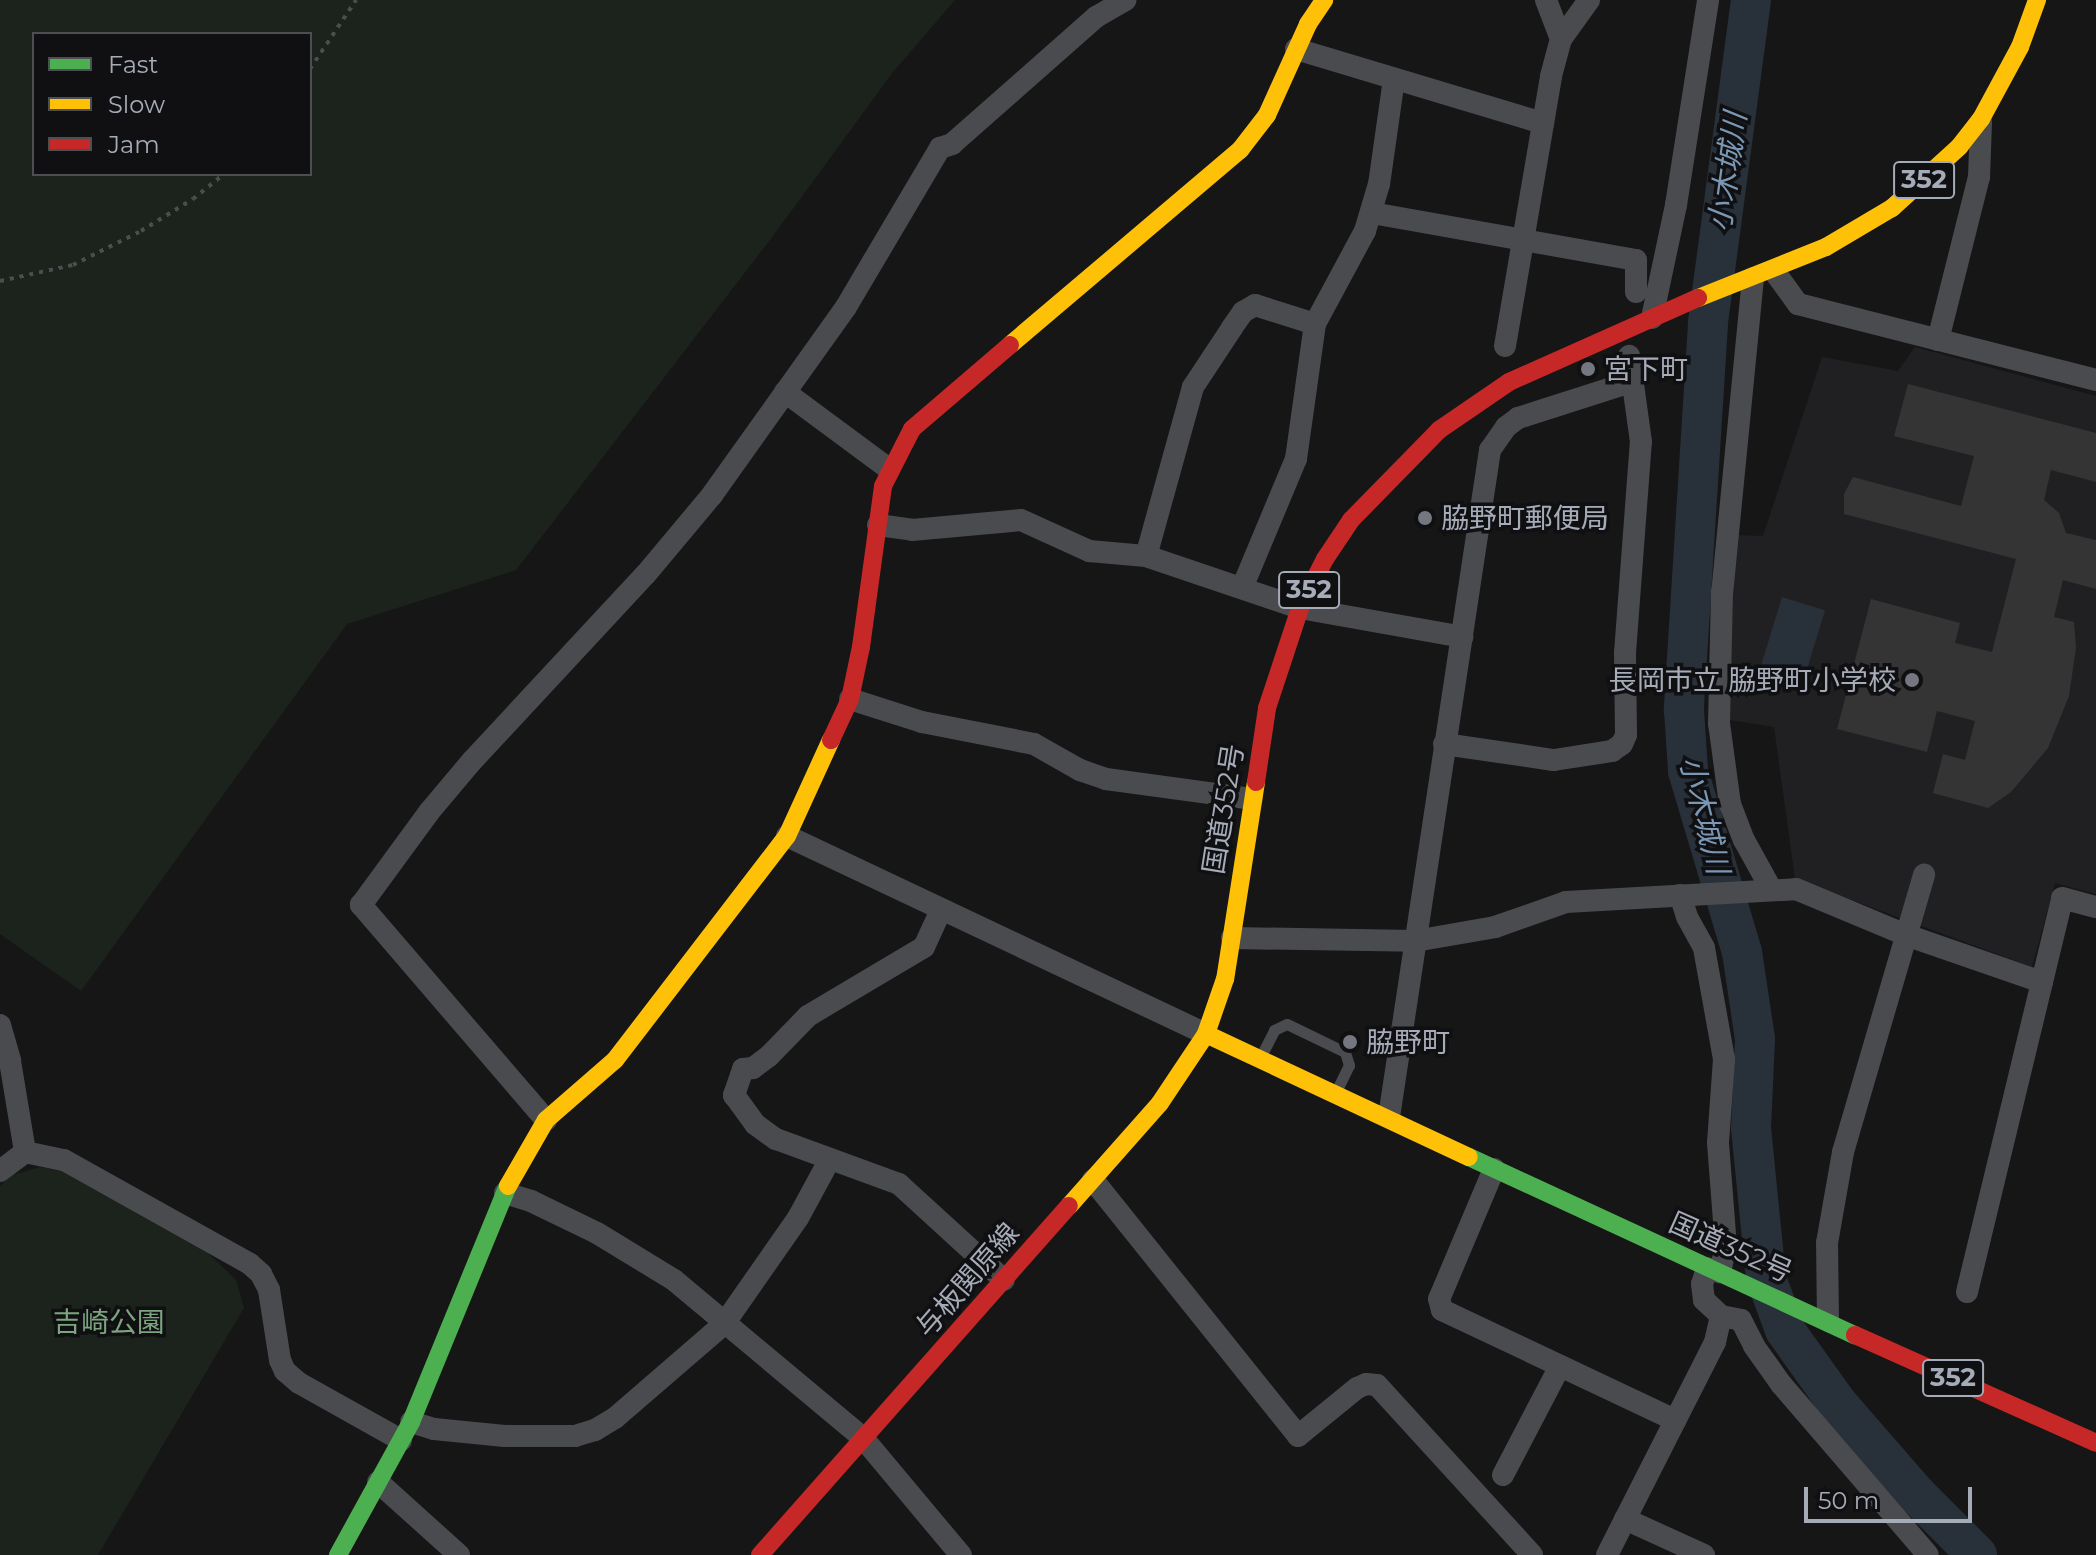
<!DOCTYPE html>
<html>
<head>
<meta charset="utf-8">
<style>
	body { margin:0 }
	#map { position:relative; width:2096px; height:1555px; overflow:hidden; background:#161616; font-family:Montserrat,"Noto Sans JP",sans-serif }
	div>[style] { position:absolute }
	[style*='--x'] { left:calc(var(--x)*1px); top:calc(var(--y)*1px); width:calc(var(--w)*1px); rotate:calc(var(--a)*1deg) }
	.built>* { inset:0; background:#202022 }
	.green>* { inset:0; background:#1c231d }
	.water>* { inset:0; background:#283039; transform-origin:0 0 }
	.river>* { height:40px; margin:-20px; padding:0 20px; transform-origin:20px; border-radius:20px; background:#283039 }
	.building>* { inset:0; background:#343435 }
	.path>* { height:4px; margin-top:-2px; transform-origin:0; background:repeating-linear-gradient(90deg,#4c4d51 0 4px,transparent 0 10px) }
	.lane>* { height:11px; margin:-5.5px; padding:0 5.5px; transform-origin:5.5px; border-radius:5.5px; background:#4a4b4f }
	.street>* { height:22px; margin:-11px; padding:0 11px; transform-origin:11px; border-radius:11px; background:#4a4b4f }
	.fast>* { height:18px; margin:-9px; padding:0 9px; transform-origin:9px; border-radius:9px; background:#4caf50 }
	.slow>* { height:18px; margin:-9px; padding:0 9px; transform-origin:9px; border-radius:9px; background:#ffc107 }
	.jam>* { height:18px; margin:-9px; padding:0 9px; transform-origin:9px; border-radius:9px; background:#c62828 }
	.dots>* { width:22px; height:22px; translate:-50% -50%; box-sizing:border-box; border:4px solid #101012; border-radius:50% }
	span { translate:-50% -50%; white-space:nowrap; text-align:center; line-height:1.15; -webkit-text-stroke:7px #101012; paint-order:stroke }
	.shield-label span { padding:2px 6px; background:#101012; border:2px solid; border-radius:6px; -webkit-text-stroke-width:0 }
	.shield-label { font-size:26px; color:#a6abb8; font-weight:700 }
	.poi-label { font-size:28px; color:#a6abb8 }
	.left { translate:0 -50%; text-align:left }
	.right { translate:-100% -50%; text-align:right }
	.street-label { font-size:28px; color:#a6abb8 }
	.park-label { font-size:28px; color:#7ba47f }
	.water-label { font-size:30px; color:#7a98b5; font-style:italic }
	.legend { position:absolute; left:32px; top:32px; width:280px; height:144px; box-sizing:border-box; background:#101012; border:2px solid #4c4e54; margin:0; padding:10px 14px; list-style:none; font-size:24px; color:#a6abb8 }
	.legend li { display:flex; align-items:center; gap:16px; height:40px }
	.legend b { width:40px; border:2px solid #4c4e54 }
	.scale { position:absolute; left:1804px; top:1487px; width:168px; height:36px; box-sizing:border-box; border:4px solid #a6abb8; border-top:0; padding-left:10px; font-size:24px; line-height:28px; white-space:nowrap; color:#a6abb8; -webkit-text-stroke:6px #101012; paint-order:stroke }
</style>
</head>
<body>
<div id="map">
	<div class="built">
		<i style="clip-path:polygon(1915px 347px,2096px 396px,2096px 894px,2055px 883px,2032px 967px,1795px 879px,1774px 727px,1729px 720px,1727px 654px,1737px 535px,1763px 536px,1822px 357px,1898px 371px)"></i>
	</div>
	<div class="green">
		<i style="clip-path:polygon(evenodd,0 0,955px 0,893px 72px,773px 236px,516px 570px,347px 624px,81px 991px,0 934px,0 0,34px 34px,310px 34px,310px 174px,34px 174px,34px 34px)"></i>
		<i style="clip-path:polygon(40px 1167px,61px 1171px,208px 1253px,236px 1280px,244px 1308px,98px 1555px,0 1555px,0 1186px,12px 1175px)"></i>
	</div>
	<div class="water">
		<i style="left:1782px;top:597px;width:45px;height:83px;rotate:17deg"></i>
	</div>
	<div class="river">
		<i style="--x:1751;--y:0;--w:327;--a:97.6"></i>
		<i style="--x:1708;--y:324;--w:387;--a:93.6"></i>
		<i style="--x:1684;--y:710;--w:61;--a:86.2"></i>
		<i style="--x:1688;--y:771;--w:189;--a:73.4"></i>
		<i style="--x:1742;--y:952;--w:88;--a:81.5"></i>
		<i style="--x:1755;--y:1039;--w:89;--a:92.6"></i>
		<i style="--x:1751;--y:1128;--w:151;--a:84.3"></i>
		<i style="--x:1766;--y:1278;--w:55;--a:69.9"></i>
		<i style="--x:1785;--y:1330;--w:90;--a:54.5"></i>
		<i style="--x:1837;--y:1403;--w:122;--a:49"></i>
		<i style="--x:1917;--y:1495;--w:85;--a:45"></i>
	</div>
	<div class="building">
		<i style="clip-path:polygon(1908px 384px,2096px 433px,2096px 482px,2051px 470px,2044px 500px,2059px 513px,2066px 533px,2096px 540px,2096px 589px,2063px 580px,2054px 617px,2074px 622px,2076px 648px,2069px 696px,2048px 748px,2011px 792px,1988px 808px,1933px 793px,1943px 754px,1965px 760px,1975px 721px,1937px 711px,1927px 752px,1837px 729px,1871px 599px,1960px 623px,1955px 643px,1992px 652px,2016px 559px,1844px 514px,1844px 494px,1853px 477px,1961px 506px,1974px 456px,1894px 436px)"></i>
	</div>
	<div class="path">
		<i style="--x:310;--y:69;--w:83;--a:-56.3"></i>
		<i style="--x:0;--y:281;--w:75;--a:-12.4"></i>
		<i style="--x:73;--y:265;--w:76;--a:-26.6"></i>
		<i style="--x:141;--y:231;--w:61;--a:-31.6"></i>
		<i style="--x:193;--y:199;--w:40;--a:-39"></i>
	</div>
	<div class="lane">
		<i style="--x:1261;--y:1056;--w:29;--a:-63"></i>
		<i style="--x:1274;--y:1030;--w:14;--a:-25"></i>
		<i style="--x:1287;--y:1024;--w:64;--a:25.8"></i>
		<i style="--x:1345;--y:1052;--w:14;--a:73"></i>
		<i style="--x:1349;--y:1065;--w:25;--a:116"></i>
	</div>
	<div class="street">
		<i style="--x:1546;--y:0;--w:42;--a:69"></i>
		<i style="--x:1296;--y:49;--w:258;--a:16.7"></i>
		<i style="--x:1394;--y:79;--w:106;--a:98.1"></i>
		<i style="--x:1379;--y:184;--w:49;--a:106.6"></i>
		<i style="--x:1365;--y:231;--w:106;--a:118.3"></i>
		<i style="--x:1315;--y:324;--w:63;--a:-162.4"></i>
		<i style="--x:1255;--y:305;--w:14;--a:150"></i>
		<i style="--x:1243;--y:312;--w:19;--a:125"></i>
		<i style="--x:1232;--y:328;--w:71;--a:123.5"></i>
		<i style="--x:1193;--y:387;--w:175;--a:105.5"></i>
		<i style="--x:1146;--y:556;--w:163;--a:18.7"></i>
		<i style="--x:1300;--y:608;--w:165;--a:10.1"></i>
		<i style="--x:1372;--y:213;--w:268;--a:10.1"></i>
		<i style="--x:1636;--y:260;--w:32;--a:90"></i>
		<i style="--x:1774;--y:271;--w:41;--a:54"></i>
		<i style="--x:1798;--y:304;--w:308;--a:14.3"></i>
		<i style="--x:1753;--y:278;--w:316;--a:95.6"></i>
		<i style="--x:1722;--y:592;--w:131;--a:91.3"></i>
		<i style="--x:1719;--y:723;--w:82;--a:82.3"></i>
		<i style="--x:1730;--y:804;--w:39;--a:69"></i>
		<i style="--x:1744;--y:840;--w:56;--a:61.1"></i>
		<i style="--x:1652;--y:318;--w:116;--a:-78"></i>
		<i style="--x:1676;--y:205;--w:207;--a:-81.1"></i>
		<i style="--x:1938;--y:340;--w:168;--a:-75.9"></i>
		<i style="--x:1979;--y:177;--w:55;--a:-87.9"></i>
		<i style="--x:1505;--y:346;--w:274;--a:-80.3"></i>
		<i style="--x:1551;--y:76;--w:38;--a:-75"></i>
		<i style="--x:1561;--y:39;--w:48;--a:-54.3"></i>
		<i style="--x:785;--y:392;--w:129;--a:36.5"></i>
		<i style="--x:878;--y:525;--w:34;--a:8"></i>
		<i style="--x:912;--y:530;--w:109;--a:-5.2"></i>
		<i style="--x:1021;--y:520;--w:75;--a:24.5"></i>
		<i style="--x:1089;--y:551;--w:57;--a:5"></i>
		<i style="--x:1242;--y:588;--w:140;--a:-67.3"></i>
		<i style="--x:1296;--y:459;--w:136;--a:-82"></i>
		<i style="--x:850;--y:699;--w:76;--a:17.7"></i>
		<i style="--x:922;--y:722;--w:114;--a:11.1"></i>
		<i style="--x:1034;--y:744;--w:53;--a:29.5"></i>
		<i style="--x:1080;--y:770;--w:28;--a:19"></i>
		<i style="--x:1106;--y:779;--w:147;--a:7.8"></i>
		<i style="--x:1444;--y:744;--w:111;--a:8.3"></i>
		<i style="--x:1554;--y:760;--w:59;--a:-8.8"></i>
		<i style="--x:1612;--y:751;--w:12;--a:-35"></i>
		<i style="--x:1622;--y:744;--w:10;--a:-66"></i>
		<i style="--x:1626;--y:735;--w:82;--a:-90.7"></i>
		<i style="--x:1625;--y:653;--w:212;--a:-85.7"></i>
		<i style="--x:1641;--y:442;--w:87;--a:-97.9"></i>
		<i style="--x:787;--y:836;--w:463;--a:25.3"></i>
		<i style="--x:1680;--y:895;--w:23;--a:72"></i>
		<i style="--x:1687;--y:917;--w:35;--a:61"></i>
		<i style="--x:1704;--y:948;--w:113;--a:79.8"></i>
		<i style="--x:1724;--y:1059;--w:84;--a:94.1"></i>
		<i style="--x:1718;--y:1143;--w:103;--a:85.6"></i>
		<i style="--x:1726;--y:1246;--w:27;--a:103"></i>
		<i style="--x:941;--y:910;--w:41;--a:114.7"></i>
		<i style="--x:924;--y:947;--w:135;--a:149.3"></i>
		<i style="--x:808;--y:1016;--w:56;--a:134.3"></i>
		<i style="--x:769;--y:1056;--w:20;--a:143"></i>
		<i style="--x:753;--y:1068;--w:10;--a:174"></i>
		<i style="--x:743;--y:1069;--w:28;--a:109"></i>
		<i style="--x:734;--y:1095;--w:36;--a:54"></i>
		<i style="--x:755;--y:1124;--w:26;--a:36"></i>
		<i style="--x:776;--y:1139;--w:131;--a:20.1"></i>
		<i style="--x:899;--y:1184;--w:142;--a:42.4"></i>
		<i style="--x:1232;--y:938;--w:183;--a:0.9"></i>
		<i style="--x:1415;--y:941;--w:81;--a:-9.9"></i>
		<i style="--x:1495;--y:927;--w:75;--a:-19.4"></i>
		<i style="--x:1566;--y:902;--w:230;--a:-3.2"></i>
		<i style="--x:1796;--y:889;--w:119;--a:22.7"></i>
		<i style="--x:1906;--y:935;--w:144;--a:19.1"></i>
		<i style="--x:0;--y:1025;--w:37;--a:74"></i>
		<i style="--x:10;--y:1061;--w:92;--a:80.6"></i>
		<i style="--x:1389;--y:1117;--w:675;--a:-81.39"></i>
		<i style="--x:1490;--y:450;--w:28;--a:-55"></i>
		<i style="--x:1506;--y:427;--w:15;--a:-37"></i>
		<i style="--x:1518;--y:418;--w:119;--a:-17.7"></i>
		<i style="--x:546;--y:1120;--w:284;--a:-130.7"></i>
		<i style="--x:361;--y:905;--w:115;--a:-53.8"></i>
		<i style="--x:429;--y:812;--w:67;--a:-49.9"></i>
		<i style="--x:472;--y:761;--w:255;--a:-47.1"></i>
		<i style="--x:646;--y:574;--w:103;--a:-50.1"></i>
		<i style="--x:712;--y:495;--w:231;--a:-54.5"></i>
		<i style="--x:846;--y:307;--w:185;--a:-59.4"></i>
		<i style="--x:940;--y:148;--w:13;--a:-18"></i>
		<i style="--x:952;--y:144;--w:192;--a:-41.4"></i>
		<i style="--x:1096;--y:17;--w:34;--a:-30"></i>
		<i style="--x:1494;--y:1169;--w:141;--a:112.9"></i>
		<i style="--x:1439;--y:1299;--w:11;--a:75"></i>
		<i style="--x:1442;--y:1310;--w:258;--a:25.3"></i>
		<i style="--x:0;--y:1171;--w:31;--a:-37"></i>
		<i style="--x:25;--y:1152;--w:40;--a:12"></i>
		<i style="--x:64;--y:1160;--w:213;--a:29.2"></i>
		<i style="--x:250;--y:1264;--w:15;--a:42"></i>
		<i style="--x:261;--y:1274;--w:18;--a:63"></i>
		<i style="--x:269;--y:1290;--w:71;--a:81.1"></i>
		<i style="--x:280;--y:1360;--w:12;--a:66"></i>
		<i style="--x:285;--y:1371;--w:18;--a:41"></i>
		<i style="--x:299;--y:1383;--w:117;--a:29.2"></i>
		<i style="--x:1093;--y:1180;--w:328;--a:51.3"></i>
		<i style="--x:1298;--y:1436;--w:76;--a:-39.1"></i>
		<i style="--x:1357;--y:1388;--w:10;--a:-24"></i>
		<i style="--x:1366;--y:1384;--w:11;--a:5"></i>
		<i style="--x:1377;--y:1385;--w:230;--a:47.6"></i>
		<i style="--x:505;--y:1193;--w:27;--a:17"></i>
		<i style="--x:531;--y:1201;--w:73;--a:25.9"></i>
		<i style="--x:597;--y:1233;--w:90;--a:31.4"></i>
		<i style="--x:674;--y:1280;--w:246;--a:39.9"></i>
		<i style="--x:863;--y:1438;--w:153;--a:50.1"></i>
		<i style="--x:1707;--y:1268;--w:17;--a:107"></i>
		<i style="--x:1702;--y:1284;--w:16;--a:83"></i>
		<i style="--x:1704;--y:1300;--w:23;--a:43"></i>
		<i style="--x:1721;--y:1316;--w:20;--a:11"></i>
		<i style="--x:1741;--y:1320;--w:29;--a:63"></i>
		<i style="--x:1754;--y:1346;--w:47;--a:54.6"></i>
		<i style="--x:1781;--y:1384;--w:225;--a:49.3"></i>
		<i style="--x:1967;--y:1292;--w:405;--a:-76.4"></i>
		<i style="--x:2062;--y:898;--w:35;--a:15"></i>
		<i style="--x:1828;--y:1321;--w:78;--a:-90.7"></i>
		<i style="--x:1827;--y:1243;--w:92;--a:-80"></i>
		<i style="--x:1843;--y:1152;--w:289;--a:-73.7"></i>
		<i style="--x:411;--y:1422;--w:24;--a:17"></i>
		<i style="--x:434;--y:1429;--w:71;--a:5.6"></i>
		<i style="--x:505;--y:1436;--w:70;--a:0"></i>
		<i style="--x:575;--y:1436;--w:21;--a:-17"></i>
		<i style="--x:595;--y:1430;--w:23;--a:-31"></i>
		<i style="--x:615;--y:1418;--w:144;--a:-40.8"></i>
		<i style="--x:724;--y:1324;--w:129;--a:-55.1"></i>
		<i style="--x:798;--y:1218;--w:67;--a:-61.5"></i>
		<i style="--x:1503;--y:1475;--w:123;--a:-62.4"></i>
		<i style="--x:378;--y:1482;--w:109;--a:42"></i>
		<i style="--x:1625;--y:1519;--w:87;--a:24.5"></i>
		<i style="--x:1607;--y:1555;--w:239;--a:-63.1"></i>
		<i style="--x:1715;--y:1342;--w:27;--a:-77"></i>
	</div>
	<div class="fast">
		<i style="--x:1469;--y:1157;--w:425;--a:24.8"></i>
		<i style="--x:338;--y:1555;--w:152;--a:-61.2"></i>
		<i style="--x:411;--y:1422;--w:255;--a:-67.7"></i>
	</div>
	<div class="slow">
		<i style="--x:1698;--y:298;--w:138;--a:-21.7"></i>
		<i style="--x:1826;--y:247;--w:77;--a:-30.6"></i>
		<i style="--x:1892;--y:208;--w:91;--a:-42.3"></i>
		<i style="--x:1959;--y:147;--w:36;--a:-52"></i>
		<i style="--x:1981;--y:119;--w:82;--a:-61.6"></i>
		<i style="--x:2020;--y:47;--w:50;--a:-70.1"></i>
		<i style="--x:1010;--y:345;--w:302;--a:-40.3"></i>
		<i style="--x:1240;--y:150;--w:44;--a:-52.4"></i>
		<i style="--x:1267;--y:115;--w:100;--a:-65.7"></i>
		<i style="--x:1308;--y:24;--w:29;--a:-56"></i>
		<i style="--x:1256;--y:782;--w:199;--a:98.9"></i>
		<i style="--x:1225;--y:979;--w:58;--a:109.1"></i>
		<i style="--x:1206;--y:1034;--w:290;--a:25.1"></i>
		<i style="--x:508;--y:1186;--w:76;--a:-60.1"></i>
		<i style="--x:546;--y:1120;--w:91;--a:-41"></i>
		<i style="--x:615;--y:1060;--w:282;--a:-52.5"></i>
		<i style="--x:787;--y:836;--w:106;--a:-65.4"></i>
		<i style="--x:1069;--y:1206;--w:137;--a:-48.5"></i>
		<i style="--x:1160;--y:1103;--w:83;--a:-56.3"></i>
	</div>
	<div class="jam">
		<i style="--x:831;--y:740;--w:45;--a:-65.1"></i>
		<i style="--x:850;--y:699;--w:53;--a:-78.1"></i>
		<i style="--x:861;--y:647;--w:162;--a:-82.2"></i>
		<i style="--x:883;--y:486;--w:64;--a:-63"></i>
		<i style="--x:912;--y:429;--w:129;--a:-40.6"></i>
		<i style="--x:1256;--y:782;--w:75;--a:-81.5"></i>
		<i style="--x:1267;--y:708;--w:105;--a:-71.7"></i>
		<i style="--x:1300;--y:608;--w:55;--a:-63"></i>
		<i style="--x:1325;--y:559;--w:47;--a:-56.3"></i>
		<i style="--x:1351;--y:520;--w:126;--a:-45.6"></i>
		<i style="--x:1439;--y:430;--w:85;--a:-34.4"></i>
		<i style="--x:1509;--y:382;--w:207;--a:-24"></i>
		<i style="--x:1855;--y:1335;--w:264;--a:24.1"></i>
		<i style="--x:760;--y:1555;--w:466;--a:-48.5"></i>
	</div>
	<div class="dots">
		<i style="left:1588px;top:369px;background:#74777f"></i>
		<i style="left:1425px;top:518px;background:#74777f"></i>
		<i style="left:1912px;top:680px;background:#74777f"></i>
		<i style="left:1350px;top:1042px;background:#74777f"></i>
	</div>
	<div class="shield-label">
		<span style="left:1924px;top:180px">352</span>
		<span style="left:1309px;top:590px">352</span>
		<span style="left:1953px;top:1378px">352</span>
	</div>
	<div class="poi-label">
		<span class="left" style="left:1604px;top:369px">宮下町</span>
		<span class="left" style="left:1441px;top:518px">脇野町郵便局</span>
		<span class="right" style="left:1896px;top:680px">長岡市立 脇野町小学校</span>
		<span class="left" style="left:1366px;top:1042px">脇野町</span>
	</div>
	<div class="street-label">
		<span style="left:1223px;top:809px;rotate:-81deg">国道352号</span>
		<span style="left:1731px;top:1247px;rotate:24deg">国道352号</span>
		<span style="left:967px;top:1280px;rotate:-49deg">与板関原線</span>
	</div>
	<div class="park-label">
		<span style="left:109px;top:1322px">吉崎公園</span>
	</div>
	<div class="water-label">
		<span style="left:1728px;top:172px;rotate:-82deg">小木城川</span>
		<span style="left:1704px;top:815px;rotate:76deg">小木城川</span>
	</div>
	<ul class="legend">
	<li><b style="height:10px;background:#4caf50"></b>Fast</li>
	<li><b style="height:10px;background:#ffc107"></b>Slow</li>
	<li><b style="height:10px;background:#c62828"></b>Jam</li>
	</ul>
	<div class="scale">50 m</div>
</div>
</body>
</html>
